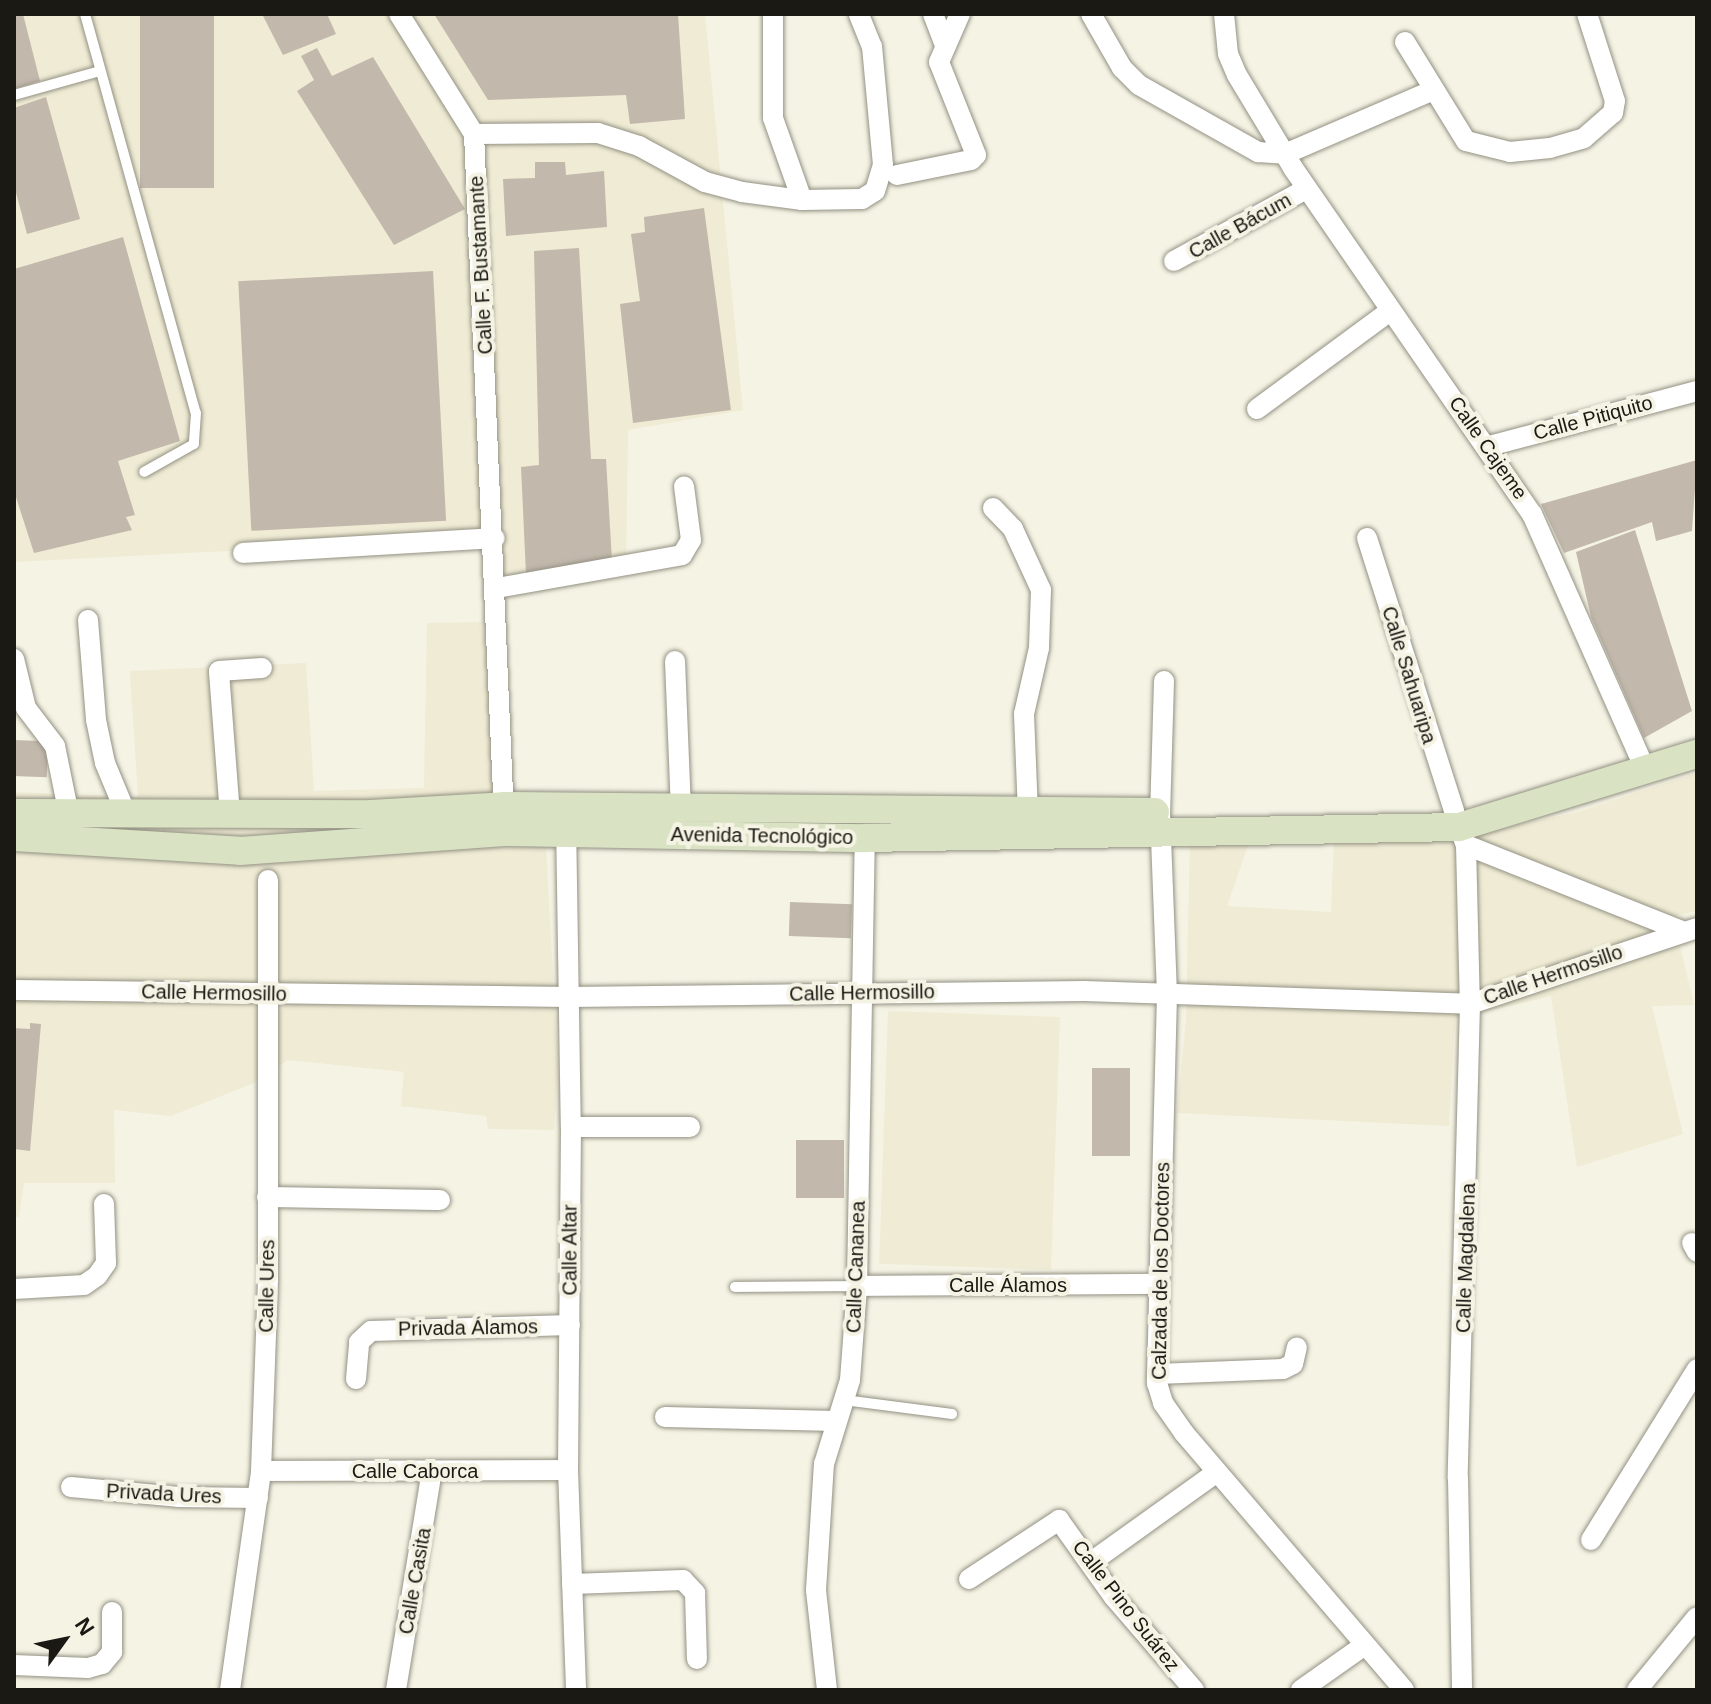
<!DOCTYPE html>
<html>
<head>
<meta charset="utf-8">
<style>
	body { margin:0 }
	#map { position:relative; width:1711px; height:1704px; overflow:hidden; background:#f5f3e4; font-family:Arial,sans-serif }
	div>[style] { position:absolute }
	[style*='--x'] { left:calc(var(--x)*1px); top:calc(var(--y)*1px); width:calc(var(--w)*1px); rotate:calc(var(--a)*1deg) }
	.built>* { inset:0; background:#efebd4; transform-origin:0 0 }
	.building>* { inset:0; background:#c2b8ac; transform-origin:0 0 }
	.roads { filter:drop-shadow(0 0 2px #939183) drop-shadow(0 0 2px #939183) }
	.service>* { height:10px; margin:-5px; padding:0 5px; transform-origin:5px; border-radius:5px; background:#fff }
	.minor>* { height:20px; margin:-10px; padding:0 10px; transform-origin:10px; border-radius:10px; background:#fff }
	.secondary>* { height:28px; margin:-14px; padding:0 14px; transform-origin:14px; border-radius:14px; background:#d9e3c3 }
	span { translate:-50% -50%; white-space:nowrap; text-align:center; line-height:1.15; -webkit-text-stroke:8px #f5f3e4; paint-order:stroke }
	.street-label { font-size:20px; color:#1a1914 }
	.frame { position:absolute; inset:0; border:16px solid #1a1914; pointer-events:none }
	.north { position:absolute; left:24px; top:1600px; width:80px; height:80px; -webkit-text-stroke:6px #f5f3e4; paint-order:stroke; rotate:57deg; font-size:22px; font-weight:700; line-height:32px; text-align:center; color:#1a1914 }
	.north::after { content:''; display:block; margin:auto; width:28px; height:36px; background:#1a1914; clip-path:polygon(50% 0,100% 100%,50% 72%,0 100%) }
</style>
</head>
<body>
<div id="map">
	<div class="built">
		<i style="clip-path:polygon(14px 14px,705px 14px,743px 410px,628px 430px,626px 560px,504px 584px,495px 537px,14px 562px)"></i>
		<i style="clip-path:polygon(485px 622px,497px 848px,546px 846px,558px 1070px,554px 1130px,488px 1129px,486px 1116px,401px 1106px,404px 1072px,288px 1060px,254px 1083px,171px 1116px,114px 1110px,115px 1183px,24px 1183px,19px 1217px,14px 1217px,14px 792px,138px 797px,130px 671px,306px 663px,314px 791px,424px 788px,427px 623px)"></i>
		<i style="clip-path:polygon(1697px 773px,1697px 911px,1673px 916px,1694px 1005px,1652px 1006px,1683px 1134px,1577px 1167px,1551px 996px,1455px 1019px,1449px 1126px,1177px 1113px,1186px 1019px,1190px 839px,1250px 840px,1227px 906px,1331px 912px,1334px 842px,1444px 839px,1575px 813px)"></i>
		<i style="left:888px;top:1011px;width:172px;height:253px;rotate:2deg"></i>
	</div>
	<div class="building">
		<i style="clip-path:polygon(14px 14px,23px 14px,40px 81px,14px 89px)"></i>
		<i style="left:140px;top:14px;width:74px;height:174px"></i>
		<i style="clip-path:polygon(262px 14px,327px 14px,336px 34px,283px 55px)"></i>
		<i style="clip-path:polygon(434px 14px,678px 14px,685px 119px,630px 124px,626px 95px,488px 100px)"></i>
		<i style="clip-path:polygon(317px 48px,332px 76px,373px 57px,465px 209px,394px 245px,297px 91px,314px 80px,301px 56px)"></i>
		<i style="clip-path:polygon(46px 97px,80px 219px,27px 234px,14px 185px,14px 108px)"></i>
		<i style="clip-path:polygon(535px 162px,565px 162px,566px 175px,604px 171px,607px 227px,506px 236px,503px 179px,535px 178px)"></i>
		<i style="clip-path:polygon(704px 208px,731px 410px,633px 423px,620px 304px,640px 301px,631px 234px,645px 232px,644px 217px)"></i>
		<i style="clip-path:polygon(123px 237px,180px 441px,118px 461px,135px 515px,126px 517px,132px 530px,34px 553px,14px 491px,14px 269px)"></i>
		<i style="clip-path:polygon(579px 248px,591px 459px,606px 459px,612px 561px,526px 574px,521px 467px,539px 465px,534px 251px)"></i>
		<i style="left:433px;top:271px;width:250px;height:195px;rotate:87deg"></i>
		<i style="clip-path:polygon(1697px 460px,1692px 531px,1656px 541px,1652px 522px,1564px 553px,1541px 504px)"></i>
		<i style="clip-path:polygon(1635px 530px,1692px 711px,1644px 738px,1591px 617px,1576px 552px)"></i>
		<i style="left:14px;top:740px;width:34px;height:36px;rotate:2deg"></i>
		<i style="left:790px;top:902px;width:62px;height:34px;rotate:2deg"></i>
		<i style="clip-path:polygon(30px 1023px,41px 1024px,30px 1151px,14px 1149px,14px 1028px,30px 1029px)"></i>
		<i style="left:1092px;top:1068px;width:38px;height:88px"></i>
		<i style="left:796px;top:1140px;width:48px;height:58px"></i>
	</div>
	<div class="roads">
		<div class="service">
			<i style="--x:85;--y:14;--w:414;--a:74.5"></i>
			<i style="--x:196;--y:413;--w:31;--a:94"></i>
			<i style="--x:194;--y:444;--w:57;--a:150.8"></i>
			<i style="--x:14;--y:95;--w:89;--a:-15.6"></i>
			<i style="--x:735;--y:1287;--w:122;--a:-0.5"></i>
			<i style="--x:844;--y:1400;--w:109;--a:7.4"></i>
		</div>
		<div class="minor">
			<i style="--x:399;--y:14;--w:142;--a:58"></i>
			<i style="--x:474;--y:134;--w:683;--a:87.48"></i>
			<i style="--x:773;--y:14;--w:104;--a:90"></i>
			<i style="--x:773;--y:118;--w:87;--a:70.5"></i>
			<i style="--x:933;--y:14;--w:30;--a:69"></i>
			<i style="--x:1091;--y:14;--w:62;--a:60.1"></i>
			<i style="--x:1122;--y:68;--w:24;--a:45"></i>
			<i style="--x:1139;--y:85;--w:137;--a:29.4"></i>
			<i style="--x:1258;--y:152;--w:27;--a:4"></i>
			<i style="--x:1285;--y:154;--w:159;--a:-23.3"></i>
			<i style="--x:1224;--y:14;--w:40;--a:84.3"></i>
			<i style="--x:1228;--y:54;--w:23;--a:67"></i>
			<i style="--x:1237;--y:75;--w:109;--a:58.9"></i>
			<i style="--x:1293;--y:168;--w:421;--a:55.4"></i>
			<i style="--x:1532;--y:514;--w:277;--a:66.1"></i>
			<i style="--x:1405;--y:42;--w:116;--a:58.4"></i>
			<i style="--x:1466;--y:141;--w:45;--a:14"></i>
			<i style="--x:1510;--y:152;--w:40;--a:-5.7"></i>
			<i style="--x:1550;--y:148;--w:35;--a:-16"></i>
			<i style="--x:1584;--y:138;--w:38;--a:-41"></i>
			<i style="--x:1613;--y:113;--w:12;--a:-81"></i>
			<i style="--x:1615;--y:101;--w:91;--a:-107.8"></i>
			<i style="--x:474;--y:134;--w:124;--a:-0.5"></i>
			<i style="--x:598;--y:133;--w:43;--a:17.6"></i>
			<i style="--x:639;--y:146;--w:75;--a:28.6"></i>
			<i style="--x:705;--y:182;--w:38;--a:15"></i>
			<i style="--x:742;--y:192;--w:61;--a:7.6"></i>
			<i style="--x:802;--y:200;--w:60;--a:-1"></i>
			<i style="--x:862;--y:199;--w:15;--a:-32"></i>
			<i style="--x:875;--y:191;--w:27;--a:-73"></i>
			<i style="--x:883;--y:165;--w:119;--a:-95.3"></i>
			<i style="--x:872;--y:47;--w:35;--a:-112"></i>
			<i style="--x:897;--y:175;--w:76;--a:-11.5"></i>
			<i style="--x:971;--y:160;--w:7;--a:-45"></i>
			<i style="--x:976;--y:155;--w:100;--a:-111.7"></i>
			<i style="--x:939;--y:62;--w:52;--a:-66.4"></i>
			<i style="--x:1174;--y:261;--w:150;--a:-28.6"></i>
			<i style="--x:1257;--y:409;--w:165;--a:-36.4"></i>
			<i style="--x:1489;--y:446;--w:215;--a:-14.8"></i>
			<i style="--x:993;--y:508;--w:29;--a:46"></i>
			<i style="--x:1013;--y:529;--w:67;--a:65.3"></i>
			<i style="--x:1041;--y:590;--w:58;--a:92"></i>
			<i style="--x:1039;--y:648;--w:68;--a:102.8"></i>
			<i style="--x:1024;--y:714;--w:98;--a:87.7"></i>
			<i style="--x:1367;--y:538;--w:287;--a:72.3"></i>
			<i style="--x:243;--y:553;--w:252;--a:-3.4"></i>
			<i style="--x:497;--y:588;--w:188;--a:-10.1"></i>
			<i style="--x:682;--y:555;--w:17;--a:-59"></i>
			<i style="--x:691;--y:540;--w:54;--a:-97.4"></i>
			<i style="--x:88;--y:620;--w:100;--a:85.4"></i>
			<i style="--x:96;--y:720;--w:44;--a:78.2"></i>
			<i style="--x:105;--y:763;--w:57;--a:67.5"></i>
			<i style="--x:14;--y:659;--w:50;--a:76.2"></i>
			<i style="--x:26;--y:708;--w:48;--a:52.7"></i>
			<i style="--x:55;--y:746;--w:70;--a:78.5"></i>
			<i style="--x:675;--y:661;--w:149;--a:87.7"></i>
			<i style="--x:1164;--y:681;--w:131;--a:91.7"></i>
			<i style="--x:1160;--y:812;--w:183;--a:87.8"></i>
			<i style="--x:1167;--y:995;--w:388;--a:91.5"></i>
			<i style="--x:1157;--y:1383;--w:21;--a:73"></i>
			<i style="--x:1163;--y:1403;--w:37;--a:55"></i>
			<i style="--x:1184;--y:1433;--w:338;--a:49.4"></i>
			<i style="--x:230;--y:815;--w:144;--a:-94.4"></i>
			<i style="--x:219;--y:671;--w:43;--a:-4"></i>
			<i style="--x:566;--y:821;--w:306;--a:89.1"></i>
			<i style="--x:571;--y:1127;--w:343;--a:90.5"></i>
			<i style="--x:568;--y:1470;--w:220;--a:87.9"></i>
			<i style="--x:1459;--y:827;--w:19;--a:69"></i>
			<i style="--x:1466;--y:845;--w:159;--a:88.6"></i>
			<i style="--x:1470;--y:1004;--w:474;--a:91.5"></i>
			<i style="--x:1458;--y:1478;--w:212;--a:88.9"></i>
			<i style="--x:1466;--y:845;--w:232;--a:21.7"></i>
			<i style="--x:14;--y:990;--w:555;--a:0.72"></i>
			<i style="--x:569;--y:997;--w:515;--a:-0.67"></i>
			<i style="--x:1084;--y:991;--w:386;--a:1.9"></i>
			<i style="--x:1470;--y:1004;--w:239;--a:-18.5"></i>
			<i style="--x:571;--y:1127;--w:119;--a:0"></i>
			<i style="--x:267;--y:1197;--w:173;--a:1"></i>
			<i style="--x:1692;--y:1243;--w:10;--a:61"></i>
			<i style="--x:857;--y:1286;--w:301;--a:-0.4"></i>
			<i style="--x:14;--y:1289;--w:70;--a:-3.3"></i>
			<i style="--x:84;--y:1285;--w:16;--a:-35"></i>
			<i style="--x:97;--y:1276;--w:16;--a:-55"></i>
			<i style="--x:106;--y:1263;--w:59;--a:-91.9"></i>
			<i style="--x:1157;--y:1374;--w:126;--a:-2.3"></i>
			<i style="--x:1283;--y:1369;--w:11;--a:-27"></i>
			<i style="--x:1293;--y:1364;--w:17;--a:-77"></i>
			<i style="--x:356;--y:1379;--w:37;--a:-85"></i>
			<i style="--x:359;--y:1342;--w:16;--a:-43"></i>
			<i style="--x:371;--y:1331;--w:199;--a:-1.7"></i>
			<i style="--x:665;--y:1417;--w:171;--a:1.3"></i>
			<i style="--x:261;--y:1471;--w:307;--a:-0.2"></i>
			<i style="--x:71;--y:1487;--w:107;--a:5.3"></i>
			<i style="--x:178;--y:1497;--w:80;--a:0.7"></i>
			<i style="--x:1591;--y:1540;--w:201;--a:-58.2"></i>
			<i style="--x:1090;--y:1563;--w:156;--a:-35.6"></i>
			<i style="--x:969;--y:1579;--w:108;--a:-33.2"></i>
			<i style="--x:1059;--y:1520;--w:95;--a:54.5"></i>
			<i style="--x:1114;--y:1597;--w:123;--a:49.3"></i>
			<i style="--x:572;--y:1584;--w:111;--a:-2.1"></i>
			<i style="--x:683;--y:1580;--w:18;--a:47"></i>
			<i style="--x:695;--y:1593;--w:66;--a:88.3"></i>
			<i style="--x:14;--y:1665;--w:74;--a:2.3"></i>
			<i style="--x:88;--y:1668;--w:15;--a:-16"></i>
			<i style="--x:102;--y:1664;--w:16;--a:-50"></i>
			<i style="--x:112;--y:1652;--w:40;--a:-90"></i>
			<i style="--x:230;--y:1690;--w:221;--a:-81.9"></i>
			<i style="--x:261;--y:1471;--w:191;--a:-87.9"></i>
			<i style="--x:268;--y:1280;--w:400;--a:-90"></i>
			<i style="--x:396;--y:1690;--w:222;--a:-80.7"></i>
			<i style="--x:827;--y:1690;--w:101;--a:-96.3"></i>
			<i style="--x:816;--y:1590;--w:126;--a:-86.4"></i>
			<i style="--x:824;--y:1464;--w:88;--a:-72.8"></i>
			<i style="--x:850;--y:1380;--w:94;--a:-85.7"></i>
			<i style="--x:857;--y:1286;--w:448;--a:-89"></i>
			<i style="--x:1301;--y:1690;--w:75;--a:-35.2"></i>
			<i style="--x:1637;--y:1690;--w:94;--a:-50.6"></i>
		</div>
		<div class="secondary">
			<i style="--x:14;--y:813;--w:357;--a:0.2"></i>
			<i style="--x:371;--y:814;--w:133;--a:-3.4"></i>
			<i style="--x:504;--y:806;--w:651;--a:0.53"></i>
			<i style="--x:14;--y:837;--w:226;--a:3.5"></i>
			<i style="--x:240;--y:851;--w:265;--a:-4.1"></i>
			<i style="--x:504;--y:832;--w:361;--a:1"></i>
			<i style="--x:865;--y:838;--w:594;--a:-1.06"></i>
			<i style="--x:1459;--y:827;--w:249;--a:-17.1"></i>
		</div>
	</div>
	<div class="street-label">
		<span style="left:1240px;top:226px;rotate:-29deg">Calle Bácum</span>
		<span style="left:481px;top:265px;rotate:-93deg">Calle F. Bustamante</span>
		<span style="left:1593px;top:418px;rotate:-15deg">Calle Pitiquito</span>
		<span style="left:1488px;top:448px;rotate:55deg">Calle Cajeme</span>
		<span style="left:1409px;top:675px;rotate:73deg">Calle Sahuaripa</span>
		<span style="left:762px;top:836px;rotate:1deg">Avenida Tecnológico</span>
		<span style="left:1553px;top:975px;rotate:-19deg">Calle Hermosillo</span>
		<span style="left:214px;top:993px;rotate:1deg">Calle Hermosillo</span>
		<span style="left:862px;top:993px;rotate:-1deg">Calle Hermosillo</span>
		<span style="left:570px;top:1250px;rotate:-90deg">Calle Altar</span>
		<span style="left:1466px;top:1258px;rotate:-88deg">Calle Magdalena</span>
		<span style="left:856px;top:1267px;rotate:-88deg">Calle Cananea</span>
		<span style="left:1161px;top:1271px;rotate:-89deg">Calzada de los Doctores</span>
		<span style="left:1008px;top:1285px">Calle Álamos</span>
		<span style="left:267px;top:1286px;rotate:-89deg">Calle Ures</span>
		<span style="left:468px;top:1328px;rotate:-1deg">Privada Álamos</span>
		<span style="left:415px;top:1471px">Calle Caborca</span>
		<span style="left:164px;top:1494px;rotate:3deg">Privada Ures</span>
		<span style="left:415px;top:1581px;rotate:-80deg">Calle Casita</span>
		<span style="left:1126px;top:1606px;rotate:52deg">Calle Pino Suárez</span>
	</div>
	<div class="frame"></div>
	<div class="north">N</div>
</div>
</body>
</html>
